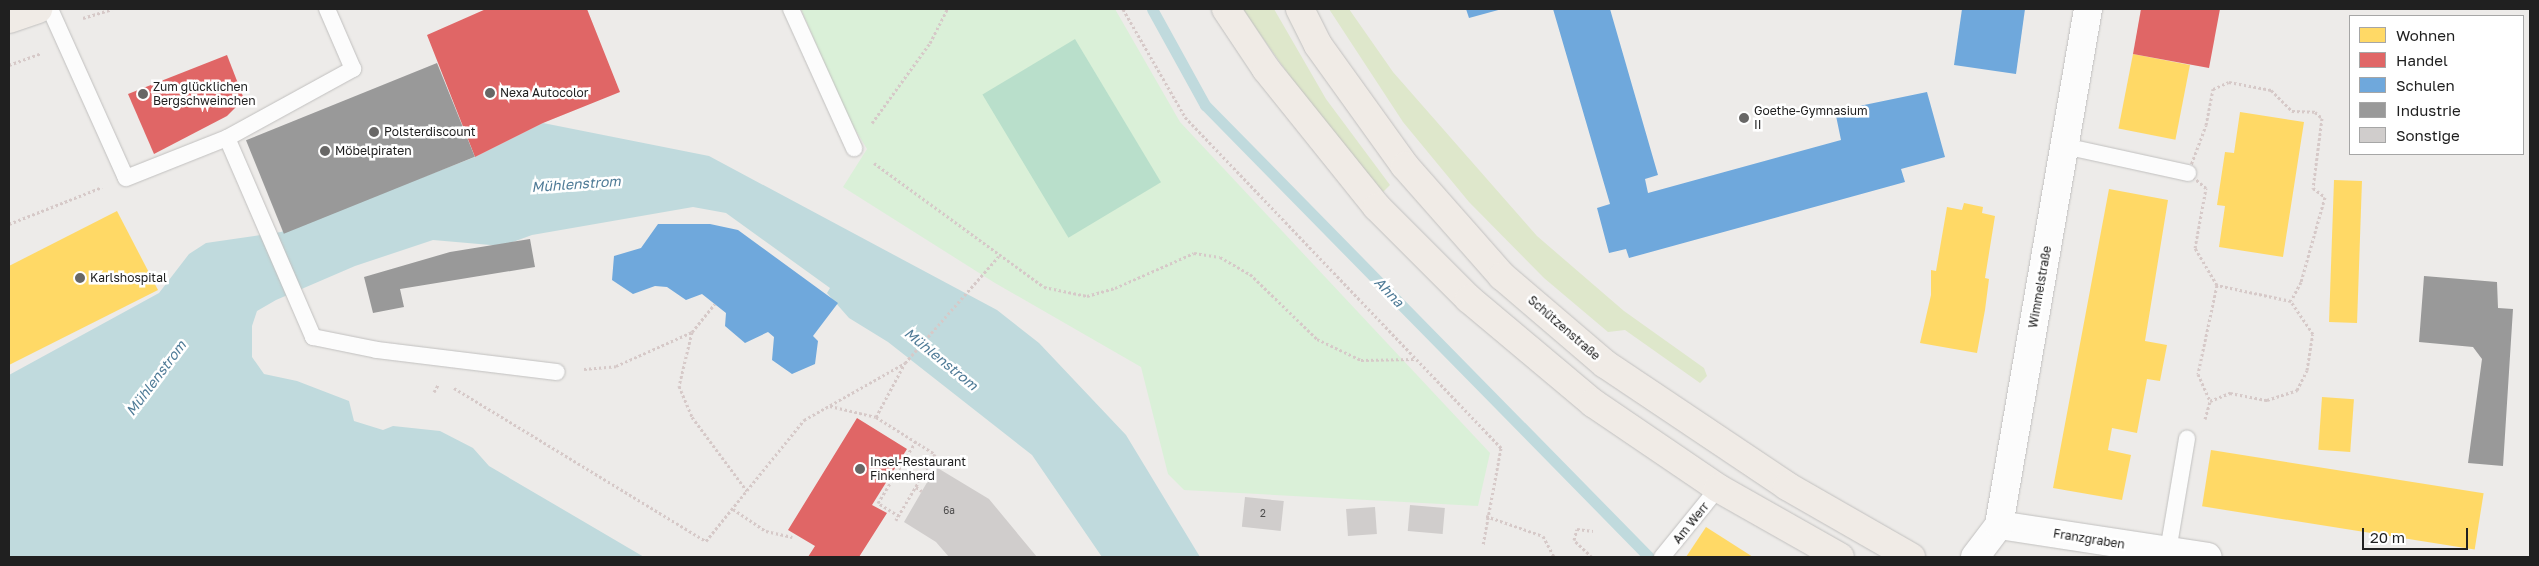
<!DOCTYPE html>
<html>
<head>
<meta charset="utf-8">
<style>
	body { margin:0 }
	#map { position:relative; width:2539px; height:566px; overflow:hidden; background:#edebe9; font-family:"Golos Text",sans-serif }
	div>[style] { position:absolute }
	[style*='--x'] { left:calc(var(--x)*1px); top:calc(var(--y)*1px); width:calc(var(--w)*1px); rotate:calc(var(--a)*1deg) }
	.grass>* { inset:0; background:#dee7cb }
	.park>* { inset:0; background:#daf0d8 }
	.pitch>* { inset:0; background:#b9dfcb; transform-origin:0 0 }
	.water>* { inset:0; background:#c0dadd }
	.homes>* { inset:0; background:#ffd966; transform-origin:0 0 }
	.shops>* { inset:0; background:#e06666 }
	.schools>* { inset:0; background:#6fa8dc }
	.industry>* { inset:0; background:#999; transform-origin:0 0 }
	.stream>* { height:11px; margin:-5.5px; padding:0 5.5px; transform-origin:5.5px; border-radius:5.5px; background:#c0dadd }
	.building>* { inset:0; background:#d0cdcc; transform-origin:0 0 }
	.path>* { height:3px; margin-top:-1.5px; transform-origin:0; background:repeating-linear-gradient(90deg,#d6c9c8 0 2.5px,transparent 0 5px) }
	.roads { filter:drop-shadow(0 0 1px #c1c0bf) drop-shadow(0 0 1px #c1c0bf) }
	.service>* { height:16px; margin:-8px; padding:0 8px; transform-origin:8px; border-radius:8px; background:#fcfcfc }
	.minor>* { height:28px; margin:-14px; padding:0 14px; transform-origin:14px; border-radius:14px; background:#fcfcfc }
	.primary>* { height:28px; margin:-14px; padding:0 14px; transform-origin:14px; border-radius:14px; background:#f0ebe6 }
	.dots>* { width:14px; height:14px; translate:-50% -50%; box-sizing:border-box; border:2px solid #fff; border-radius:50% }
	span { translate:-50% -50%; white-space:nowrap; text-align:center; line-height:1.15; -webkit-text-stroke:5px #fff; paint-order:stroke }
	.number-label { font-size:10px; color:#4c4b4b }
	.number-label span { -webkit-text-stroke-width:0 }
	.poi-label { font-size:12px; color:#202020 }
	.left { translate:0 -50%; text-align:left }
	.street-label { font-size:12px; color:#202020 }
	.water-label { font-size:14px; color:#4f7b97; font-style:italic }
	.frame { position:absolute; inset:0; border:10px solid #202020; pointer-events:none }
	.legend { position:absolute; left:2349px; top:15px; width:175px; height:140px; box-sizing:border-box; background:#fff; border:1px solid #a6a6a6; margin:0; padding:6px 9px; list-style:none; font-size:15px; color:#202020 }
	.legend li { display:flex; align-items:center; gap:10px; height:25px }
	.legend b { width:25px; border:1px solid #a6a6a6 }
	.scale { position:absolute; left:2362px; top:528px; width:106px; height:22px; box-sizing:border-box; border:2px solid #202020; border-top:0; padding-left:6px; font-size:15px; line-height:18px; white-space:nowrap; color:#202020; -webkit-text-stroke:4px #fff; paint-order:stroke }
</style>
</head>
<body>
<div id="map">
	<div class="grass">
		<i style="clip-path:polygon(1242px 9px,1274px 9px,1326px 99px,1390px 185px,1383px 192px,1304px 96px)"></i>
		<i style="clip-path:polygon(1329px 9px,1349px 9px,1393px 72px,1537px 236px,1624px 311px,1704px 368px,1707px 376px,1700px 383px,1625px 330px,1608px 332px,1544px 278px,1469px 202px,1403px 122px)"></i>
	</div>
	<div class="park">
		<i style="clip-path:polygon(801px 9px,1115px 9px,1180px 122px,1490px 453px,1478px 506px,1184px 490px,1168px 474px,1141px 367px,995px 283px,843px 187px,867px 149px,847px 116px)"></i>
	</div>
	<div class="pitch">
		<i style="left:1075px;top:39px;width:167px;height:108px;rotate:59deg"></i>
	</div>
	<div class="water">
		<i style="clip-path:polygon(543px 123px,709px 156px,997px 310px,1039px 343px,1126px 435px,1200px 557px,1102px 557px,1032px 455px,888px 342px,849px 318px,827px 293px,830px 288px,726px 213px,693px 207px,532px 235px,502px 246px,433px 240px,355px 266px,276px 300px,257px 311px,252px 326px,252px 357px,264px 374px,297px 381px,349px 401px,354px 421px,383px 430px,393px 426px,440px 431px,473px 448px,489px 466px,644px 557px,9px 557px,9px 375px,159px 293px,189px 254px,206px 243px,281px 232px,475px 157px)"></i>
	</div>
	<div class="homes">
		<i style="left:2133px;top:54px;width:58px;height:76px;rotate:11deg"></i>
		<i style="clip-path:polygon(2240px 112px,2304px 122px,2283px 257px,2219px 247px,2225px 206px,2217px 205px,2225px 152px,2234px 153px)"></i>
		<i style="left:2334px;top:180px;width:28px;height:142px;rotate:2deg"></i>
		<i style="clip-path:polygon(2109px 189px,2168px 200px,2145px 341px,2167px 345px,2160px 381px,2147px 379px,2137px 433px,2112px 428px,2108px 450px,2131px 455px,2122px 500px,2053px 488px)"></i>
		<i style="clip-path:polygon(1964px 203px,1983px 207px,1982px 213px,1995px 216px,1985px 278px,1989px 279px,1985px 310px,1977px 353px,1920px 343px,1931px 295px,1931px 270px,1936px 271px,1947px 207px,1962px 210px)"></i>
		<i style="clip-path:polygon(117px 211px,158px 290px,9px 365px,9px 266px)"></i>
		<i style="left:2322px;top:397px;width:32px;height:53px;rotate:4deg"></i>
		<i style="left:2211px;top:450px;width:276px;height:57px;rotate:9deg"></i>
		<i style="clip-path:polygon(1706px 527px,1753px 557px,1686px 557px)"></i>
	</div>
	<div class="shops">
		<i style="clip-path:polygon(486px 9px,587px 9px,620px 92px,543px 123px,475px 157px,427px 35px)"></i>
		<i style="clip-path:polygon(2141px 9px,2220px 9px,2209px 68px,2133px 54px)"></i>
		<i style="clip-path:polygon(227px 55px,244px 99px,227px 116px,154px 154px,128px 94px)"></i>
		<i style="clip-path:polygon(857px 418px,907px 449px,872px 505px,887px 513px,859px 557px,808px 557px,815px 546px,788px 530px)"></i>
	</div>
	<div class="schools">
		<i style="clip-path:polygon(1466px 9px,1502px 9px,1469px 18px)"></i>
		<i style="clip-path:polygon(1553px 9px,1610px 9px,1658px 175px,1645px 179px,1648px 193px,1841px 140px,1835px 111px,1927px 92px,1945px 157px,1901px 169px,1905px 182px,1629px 258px,1626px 249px,1609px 253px,1597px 208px,1610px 204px)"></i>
		<i style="clip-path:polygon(1962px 9px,2025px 9px,2016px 74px,1954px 65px)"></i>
		<i style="clip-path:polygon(658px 224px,710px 224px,738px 230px,838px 303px,813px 336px,818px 341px,815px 364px,792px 374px,772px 360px,774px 337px,768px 332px,745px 343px,725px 326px,726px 313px,702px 294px,686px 300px,667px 287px,655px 286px,633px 294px,612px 280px,614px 256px,641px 248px)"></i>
	</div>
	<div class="industry">
		<i style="left:437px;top:63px;width:101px;height:206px;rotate:68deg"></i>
		<i style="clip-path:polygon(530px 239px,535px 267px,400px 289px,404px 307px,373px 313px,364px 277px,450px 252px)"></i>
		<i style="clip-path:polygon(2424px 276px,2497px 282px,2498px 308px,2513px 309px,2503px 466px,2468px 463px,2482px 359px,2473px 347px,2419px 342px)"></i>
	</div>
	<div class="stream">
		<i style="--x:1152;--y:9;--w:110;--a:61.1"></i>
		<i style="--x:1205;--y:105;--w:634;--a:45.51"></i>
	</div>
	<div class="building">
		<i style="clip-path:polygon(936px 467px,989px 499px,1037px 557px,949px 557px,936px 542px,904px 522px)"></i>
		<i style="left:1245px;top:497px;width:39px;height:30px;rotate:6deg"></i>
		<i style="left:1410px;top:505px;width:35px;height:26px;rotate:5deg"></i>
		<i style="left:1375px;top:507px;width:27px;height:29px;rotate:86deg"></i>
	</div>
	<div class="path">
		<i style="--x:1123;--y:9;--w:125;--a:60.1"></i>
		<i style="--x:1185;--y:117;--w:458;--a:46.3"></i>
		<i style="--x:1501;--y:448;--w:99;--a:100.5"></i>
		<i style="--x:83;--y:18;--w:30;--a:-17"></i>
		<i style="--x:9;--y:65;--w:33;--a:-20"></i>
		<i style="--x:2229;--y:82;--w:43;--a:10.8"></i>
		<i style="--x:2271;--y:90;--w:30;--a:45"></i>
		<i style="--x:2292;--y:111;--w:23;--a:2"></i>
		<i style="--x:2315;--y:112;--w:9;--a:41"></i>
		<i style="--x:2322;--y:118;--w:71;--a:97.3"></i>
		<i style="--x:2313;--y:188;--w:15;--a:37"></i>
		<i style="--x:2325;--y:197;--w:88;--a:105.8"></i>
		<i style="--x:2301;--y:282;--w:21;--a:118"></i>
		<i style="--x:2291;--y:301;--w:76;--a:-167.8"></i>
		<i style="--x:2217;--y:285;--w:43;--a:-120.7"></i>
		<i style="--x:2195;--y:248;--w:61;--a:-79.6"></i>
		<i style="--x:2206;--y:188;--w:23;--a:-140"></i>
		<i style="--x:2188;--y:173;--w:51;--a:-69.4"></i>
		<i style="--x:2206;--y:125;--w:37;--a:-79"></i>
		<i style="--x:2213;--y:89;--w:17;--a:-24"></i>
		<i style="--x:872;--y:123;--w:99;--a:-54.1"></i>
		<i style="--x:930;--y:43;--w:38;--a:-63"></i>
		<i style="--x:874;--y:163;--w:210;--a:36.1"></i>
		<i style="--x:1044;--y:287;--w:44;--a:11.8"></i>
		<i style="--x:1087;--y:296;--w:29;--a:-16"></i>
		<i style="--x:1115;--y:288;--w:86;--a:-23.9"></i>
		<i style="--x:1194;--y:253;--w:26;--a:9"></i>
		<i style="--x:1220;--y:257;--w:34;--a:30"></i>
		<i style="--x:1250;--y:274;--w:93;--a:44.1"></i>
		<i style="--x:1317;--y:339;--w:49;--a:25.5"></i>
		<i style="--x:1361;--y:360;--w:54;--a:-1.1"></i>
		<i style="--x:9;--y:224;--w:100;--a:-21.7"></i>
		<i style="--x:2217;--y:285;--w:91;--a:102.1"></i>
		<i style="--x:2198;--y:374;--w:30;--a:66"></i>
		<i style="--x:2210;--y:401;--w:22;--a:-22"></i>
		<i style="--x:2230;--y:393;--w:38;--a:11"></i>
		<i style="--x:2267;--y:400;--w:32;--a:-18"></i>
		<i style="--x:2297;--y:390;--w:22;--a:-63"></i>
		<i style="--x:2307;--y:370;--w:36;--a:-81"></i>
		<i style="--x:2313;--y:334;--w:40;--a:-124"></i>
		<i style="--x:692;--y:332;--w:56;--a:103.5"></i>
		<i style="--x:679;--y:386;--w:34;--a:67"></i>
		<i style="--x:692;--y:417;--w:92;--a:53.4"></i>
		<i style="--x:584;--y:369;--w:32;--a:-5"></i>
		<i style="--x:616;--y:366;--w:83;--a:-24.1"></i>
		<i style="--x:692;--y:332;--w:36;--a:-51"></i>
		<i style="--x:454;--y:388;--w:295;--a:31.3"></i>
		<i style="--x:706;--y:541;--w:156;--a:-51"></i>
		<i style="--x:804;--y:420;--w:116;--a:-29.4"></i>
		<i style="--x:434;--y:392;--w:8;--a:-60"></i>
		<i style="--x:830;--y:406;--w:47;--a:13.4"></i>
		<i style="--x:876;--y:417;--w:70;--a:32.1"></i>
		<i style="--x:935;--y:454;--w:77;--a:120.6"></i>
		<i style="--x:876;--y:417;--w:61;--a:-61.8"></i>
		<i style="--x:905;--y:363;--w:142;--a:-48.7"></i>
		<i style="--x:2205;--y:419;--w:19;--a:-74"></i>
		<i style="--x:916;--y:487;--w:7;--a:34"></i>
		<i style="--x:733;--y:509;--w:40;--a:34"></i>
		<i style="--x:766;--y:531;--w:27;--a:13"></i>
		<i style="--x:899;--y:516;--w:25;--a:-148"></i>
		<i style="--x:878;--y:503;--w:73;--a:-58.5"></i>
		<i style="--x:1486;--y:516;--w:60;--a:19.3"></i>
		<i style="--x:1543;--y:536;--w:24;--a:62"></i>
		<i style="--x:1592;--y:557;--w:25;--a:-137"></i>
		<i style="--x:1574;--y:540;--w:11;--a:-75"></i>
		<i style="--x:1577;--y:529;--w:16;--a:7"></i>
	</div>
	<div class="roads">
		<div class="service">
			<i style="--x:50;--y:9;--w:185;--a:65.8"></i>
			<i style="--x:126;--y:178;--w:109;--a:-21.6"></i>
			<i style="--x:227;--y:138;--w:144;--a:-28.7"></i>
			<i style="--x:353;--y:69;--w:65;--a:-113.4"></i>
			<i style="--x:791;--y:9;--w:153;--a:65.6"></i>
			<i style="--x:227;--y:138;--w:217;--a:66.6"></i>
			<i style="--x:313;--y:337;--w:65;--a:11.5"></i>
			<i style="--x:377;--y:350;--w:181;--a:7"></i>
			<i style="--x:2064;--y:146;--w:127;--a:12.3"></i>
			<i style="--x:2168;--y:551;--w:114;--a:-80.4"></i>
			<i style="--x:1662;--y:557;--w:89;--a:-50.9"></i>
		</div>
		<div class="minor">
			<i style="--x:1999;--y:525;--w:211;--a:8.7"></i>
			<i style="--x:1975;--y:557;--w:40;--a:-53"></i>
			<i style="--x:1999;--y:525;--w:524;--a:-80.21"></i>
		</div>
		<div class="primary">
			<i style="--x:1226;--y:9;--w:72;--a:56.3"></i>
			<i style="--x:1266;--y:69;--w:177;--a:51.2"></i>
			<i style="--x:1377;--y:207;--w:130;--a:45"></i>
			<i style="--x:1469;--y:299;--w:162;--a:40"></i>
			<i style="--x:1593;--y:403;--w:151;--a:34.2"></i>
			<i style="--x:1718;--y:488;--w:140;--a:29.5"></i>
			<i style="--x:1300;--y:9;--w:40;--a:63.4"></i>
			<i style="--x:1318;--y:45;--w:149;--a:54.3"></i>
			<i style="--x:1405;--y:166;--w:147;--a:48.6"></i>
			<i style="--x:1502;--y:276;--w:135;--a:40.5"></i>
			<i style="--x:1605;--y:364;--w:219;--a:33.8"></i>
			<i style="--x:1787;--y:486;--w:143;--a:29.8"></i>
			<i style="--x:9;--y:19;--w:31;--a:-19"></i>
		</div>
	</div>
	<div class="dots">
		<i style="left:490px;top:93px;background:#686766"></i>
		<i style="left:143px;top:94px;background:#686766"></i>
		<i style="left:1744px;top:118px;background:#686766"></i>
		<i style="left:374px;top:132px;background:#686766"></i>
		<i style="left:325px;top:151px;background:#686766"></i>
		<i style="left:80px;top:278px;background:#686766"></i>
		<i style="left:860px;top:469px;background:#686766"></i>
	</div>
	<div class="number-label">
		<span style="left:949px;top:511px">6a</span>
		<span style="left:1263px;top:514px">2</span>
	</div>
	<div class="poi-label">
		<span class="left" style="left:153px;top:94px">Zum glücklichen<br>Bergschweinchen</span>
		<span class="left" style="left:500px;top:93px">Nexa Autocolor</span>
		<span class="left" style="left:1754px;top:118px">Goethe-Gymnasium<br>II</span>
		<span class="left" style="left:384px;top:132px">Polsterdiscount</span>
		<span class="left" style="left:335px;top:151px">Möbelpiraten</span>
		<span class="left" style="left:90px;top:278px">Karlshospital</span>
		<span class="left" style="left:870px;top:469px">Insel-Restaurant<br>Finkenherd</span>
	</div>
	<div class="street-label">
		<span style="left:2040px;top:287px;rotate:-80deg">Wimmelstraße</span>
		<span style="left:1564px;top:328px;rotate:41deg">Schützenstraße</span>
		<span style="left:1691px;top:523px;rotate:-51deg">Am Werr</span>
		<span style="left:2089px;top:539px;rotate:9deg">Franzgraben</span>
	</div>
	<div class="water-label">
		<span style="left:576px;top:184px;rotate:-4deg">Mühlenstrom</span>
		<span style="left:1389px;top:292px;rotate:46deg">Ahna</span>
		<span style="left:941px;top:359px;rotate:39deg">Mühlenstrom</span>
		<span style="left:156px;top:378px;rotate:-53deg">Mühlenstrom</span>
	</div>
	<div class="frame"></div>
	<ul class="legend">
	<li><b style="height:14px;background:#ffd966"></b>Wohnen</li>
	<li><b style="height:14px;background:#e06666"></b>Handel</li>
	<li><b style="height:14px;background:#6fa8dc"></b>Schulen</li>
	<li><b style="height:14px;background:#999"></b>Industrie</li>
	<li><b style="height:14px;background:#d0cdcc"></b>Sonstige</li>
	</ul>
	<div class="scale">20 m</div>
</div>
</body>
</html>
